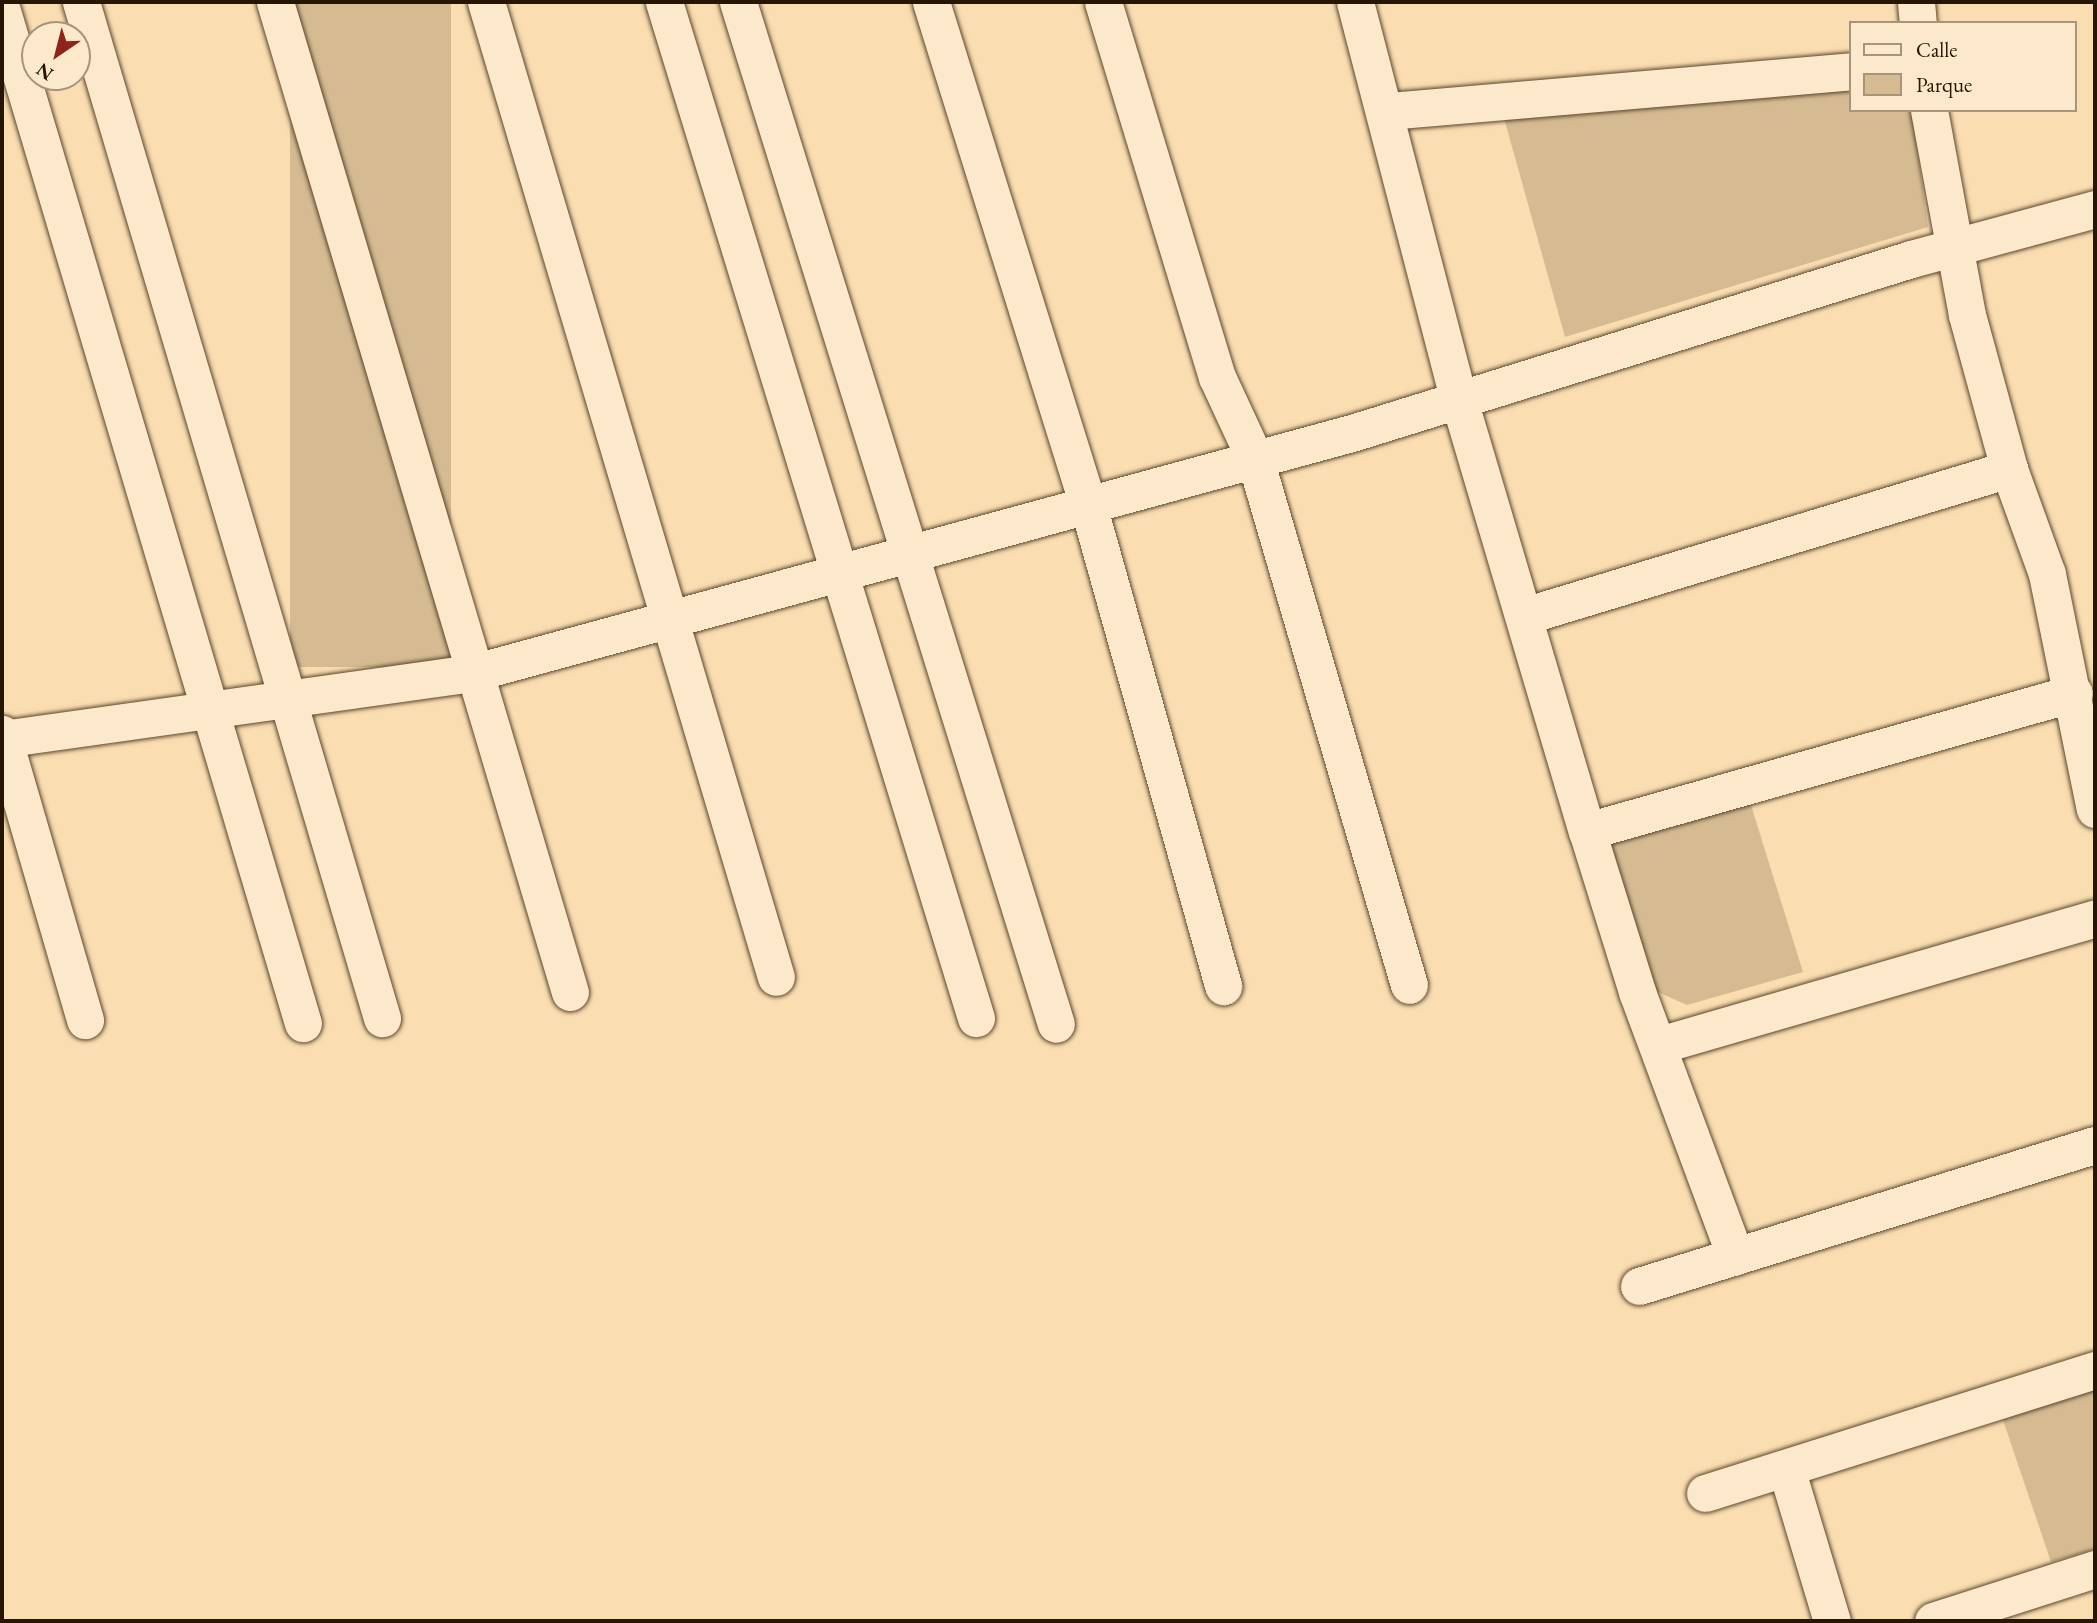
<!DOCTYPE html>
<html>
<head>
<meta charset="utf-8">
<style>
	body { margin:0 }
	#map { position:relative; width:2097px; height:1623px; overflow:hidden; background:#faddb0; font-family:"EB Garamond",serif }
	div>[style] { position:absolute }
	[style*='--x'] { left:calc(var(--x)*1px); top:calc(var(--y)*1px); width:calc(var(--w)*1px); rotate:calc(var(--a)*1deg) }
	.green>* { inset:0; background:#d6bb92; transform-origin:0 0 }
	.roads { filter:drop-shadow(0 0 2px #5a472d) drop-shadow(0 0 2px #5a472d) }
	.street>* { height:37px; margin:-18.5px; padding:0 18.5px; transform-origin:18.5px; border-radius:18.5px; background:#fce9cc }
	span { translate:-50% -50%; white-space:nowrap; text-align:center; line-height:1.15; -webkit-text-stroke:5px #fce9cc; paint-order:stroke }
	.frame { position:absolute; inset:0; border:4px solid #251501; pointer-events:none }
	.legend { position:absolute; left:1849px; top:21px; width:228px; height:91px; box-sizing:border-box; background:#fce9cc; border:2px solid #a6947b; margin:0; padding:9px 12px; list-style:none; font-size:21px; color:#251501 }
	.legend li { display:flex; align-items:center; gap:14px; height:35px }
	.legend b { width:35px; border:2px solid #a6947b }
	.north { position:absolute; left:21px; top:21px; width:70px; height:70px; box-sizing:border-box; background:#fce9cc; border:2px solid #a6947b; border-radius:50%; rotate:215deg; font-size:19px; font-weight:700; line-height:28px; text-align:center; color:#251501 }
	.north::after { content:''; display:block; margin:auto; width:24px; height:32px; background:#8f2418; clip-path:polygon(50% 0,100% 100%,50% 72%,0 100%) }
</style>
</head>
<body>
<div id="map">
	<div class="green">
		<i style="left:290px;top:2px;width:161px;height:665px"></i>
		<i style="clip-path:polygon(1850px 88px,1850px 110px,1912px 110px,1928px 227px,1565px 337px,1504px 118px)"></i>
		<i style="clip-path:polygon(1750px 802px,1803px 972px,1687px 1005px,1653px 990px,1604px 847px)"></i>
		<i style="clip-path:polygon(2095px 1386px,2095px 1549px,2051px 1562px,2003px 1420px)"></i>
	</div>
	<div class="roads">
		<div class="street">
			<i style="--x:81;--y:2;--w:1060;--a:73.5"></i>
			<i style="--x:275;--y:2;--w:1033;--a:73.41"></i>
			<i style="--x:486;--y:2;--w:1017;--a:73.44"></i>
			<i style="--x:664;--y:2;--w:1063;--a:72.93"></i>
			<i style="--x:738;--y:2;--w:1070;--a:72.72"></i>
			<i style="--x:931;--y:2;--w:527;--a:72.67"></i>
			<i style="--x:1088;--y:505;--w:500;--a:74.3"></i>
			<i style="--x:1103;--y:2;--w:392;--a:73.1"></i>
			<i style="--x:1217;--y:377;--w:90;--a:65.1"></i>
			<i style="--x:1255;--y:459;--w:548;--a:73.68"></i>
			<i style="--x:1355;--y:2;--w:411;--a:75.4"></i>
			<i style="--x:1459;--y:400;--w:450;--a:73.5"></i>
			<i style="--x:1587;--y:831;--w:169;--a:72.7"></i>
			<i style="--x:1637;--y:992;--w:282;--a:69.6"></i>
			<i style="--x:1916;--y:2;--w:21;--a:85"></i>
			<i style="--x:2;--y:11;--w:1056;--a:73.44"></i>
			<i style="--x:1929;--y:110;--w:208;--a:79.5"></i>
			<i style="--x:1967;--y:315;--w:160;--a:74.7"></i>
			<i style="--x:2009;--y:469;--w:112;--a:70.1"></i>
			<i style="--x:2047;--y:574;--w:240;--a:78.5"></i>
			<i style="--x:1388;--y:111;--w:464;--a:-4.9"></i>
			<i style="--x:1524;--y:616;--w:507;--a:-16.86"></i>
			<i style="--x:2;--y:734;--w:298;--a:73.8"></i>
			<i style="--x:2;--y:739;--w:479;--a:-8"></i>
			<i style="--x:476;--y:672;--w:911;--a:-15.27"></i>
			<i style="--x:1355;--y:432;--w:582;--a:-17.28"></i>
			<i style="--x:1911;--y:259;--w:191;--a:-15.2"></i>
			<i style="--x:1587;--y:831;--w:506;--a:-15.82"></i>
			<i style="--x:1659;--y:1045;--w:454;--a:-16.2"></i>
			<i style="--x:1639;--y:1286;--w:477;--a:-17.2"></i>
			<i style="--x:1786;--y:1468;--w:160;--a:73.3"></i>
			<i style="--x:1705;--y:1493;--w:409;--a:-17.5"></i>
			<i style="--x:1933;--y:1621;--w:170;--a:-17.8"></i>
		</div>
	</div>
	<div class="frame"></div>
	<ul class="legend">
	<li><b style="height:9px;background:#fce9cc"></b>Calle</li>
	<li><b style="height:19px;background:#d6bb92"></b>Parque</li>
	</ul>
	<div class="north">N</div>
</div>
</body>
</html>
